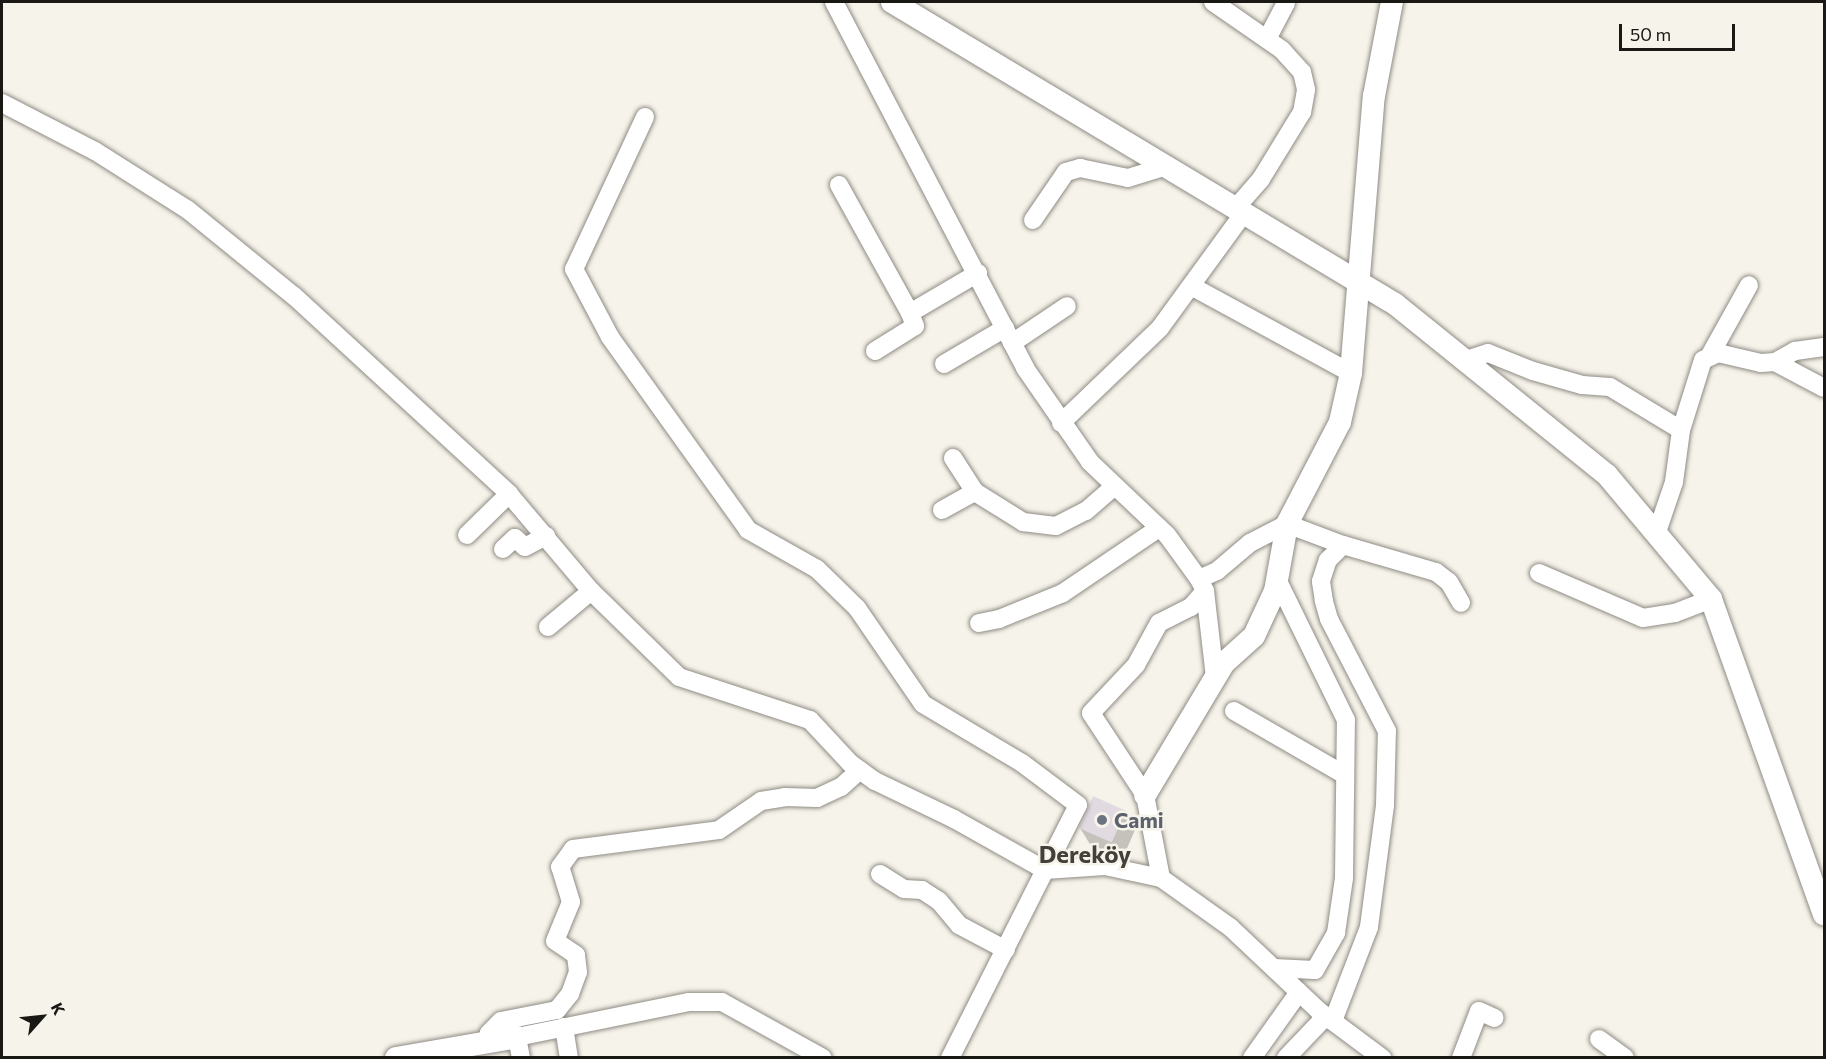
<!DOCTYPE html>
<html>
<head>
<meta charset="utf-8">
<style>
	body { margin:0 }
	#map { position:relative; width:1826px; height:1059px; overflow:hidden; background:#f6f3ea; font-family:Commissioner,sans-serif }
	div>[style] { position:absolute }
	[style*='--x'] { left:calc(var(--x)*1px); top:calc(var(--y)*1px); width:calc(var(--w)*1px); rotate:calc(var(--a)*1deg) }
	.shadow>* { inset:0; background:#0003 }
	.building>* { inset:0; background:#e1dae0; transform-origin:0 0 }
	.roads { filter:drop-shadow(0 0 2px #8e8b84) drop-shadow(0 0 2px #8e8b84) }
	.minor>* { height:18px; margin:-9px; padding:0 9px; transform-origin:9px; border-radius:9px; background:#fff }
	.tertiary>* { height:22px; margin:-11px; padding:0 11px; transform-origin:11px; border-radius:11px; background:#fff }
	.dots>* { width:16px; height:16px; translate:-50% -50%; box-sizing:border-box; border:3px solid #f6f3ea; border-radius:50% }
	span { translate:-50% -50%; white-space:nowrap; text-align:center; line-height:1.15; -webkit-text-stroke:5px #f6f3ea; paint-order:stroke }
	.worship-label { font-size:21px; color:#5b616d; font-weight:700 }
	.left { translate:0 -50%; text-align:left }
	.quarter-label { font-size:24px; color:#43403a; font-weight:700 }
	.frame { position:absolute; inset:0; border:3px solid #191815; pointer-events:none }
	.north { position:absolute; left:12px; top:987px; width:60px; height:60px; -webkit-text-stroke:4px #f6f3ea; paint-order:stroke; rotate:63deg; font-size:16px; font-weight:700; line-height:24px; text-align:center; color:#191815 }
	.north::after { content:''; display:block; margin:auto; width:21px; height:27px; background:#191815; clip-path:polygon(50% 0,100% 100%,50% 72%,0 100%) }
	.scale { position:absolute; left:1619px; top:24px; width:116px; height:27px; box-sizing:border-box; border:3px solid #191815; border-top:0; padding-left:8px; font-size:18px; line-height:21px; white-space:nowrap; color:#191815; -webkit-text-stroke:4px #f6f3ea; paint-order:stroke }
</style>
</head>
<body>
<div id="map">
	<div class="shadow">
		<i style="clip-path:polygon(1125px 812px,1135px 830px,1122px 860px,1091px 846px,1080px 828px)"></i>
	</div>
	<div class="building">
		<i style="left:1093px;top:796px;width:36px;height:35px;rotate:24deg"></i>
	</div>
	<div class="roads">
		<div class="minor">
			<i style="--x:834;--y:2;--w:413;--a:62.4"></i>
			<i style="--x:1025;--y:368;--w:114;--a:55.3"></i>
			<i style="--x:1090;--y:462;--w:106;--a:43.5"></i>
			<i style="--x:1167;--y:535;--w:54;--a:54"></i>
			<i style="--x:1199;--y:579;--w:13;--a:63"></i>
			<i style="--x:1205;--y:591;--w:88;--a:83.4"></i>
			<i style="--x:1213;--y:2;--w:84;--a:34.8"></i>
			<i style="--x:1282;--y:50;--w:30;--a:48"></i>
			<i style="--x:1302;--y:72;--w:18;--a:77"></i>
			<i style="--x:1306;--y:90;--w:22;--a:100"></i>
			<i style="--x:1302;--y:112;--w:79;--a:121.5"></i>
			<i style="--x:1261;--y:179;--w:38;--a:131"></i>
			<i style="--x:1267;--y:39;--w:41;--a:-62.2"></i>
			<i style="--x:2;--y:103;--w:105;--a:27.3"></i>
			<i style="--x:95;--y:151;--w:110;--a:32.4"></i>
			<i style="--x:188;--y:210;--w:136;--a:39.1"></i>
			<i style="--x:294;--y:296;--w:292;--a:42.6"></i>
			<i style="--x:509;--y:494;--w:127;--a:49.8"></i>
			<i style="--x:591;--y:591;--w:123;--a:44.3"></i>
			<i style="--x:679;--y:677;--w:138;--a:18.2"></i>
			<i style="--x:810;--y:720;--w:59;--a:47.1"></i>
			<i style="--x:850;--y:763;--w:31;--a:36"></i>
			<i style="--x:875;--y:781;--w:88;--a:25.7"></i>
			<i style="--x:954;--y:819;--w:104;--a:29.3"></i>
			<i style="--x:1045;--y:870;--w:211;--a:116.8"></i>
			<i style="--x:645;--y:117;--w:168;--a:115"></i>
			<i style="--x:574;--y:269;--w:77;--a:62.1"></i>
			<i style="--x:610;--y:337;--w:237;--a:54.4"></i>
			<i style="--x:748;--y:530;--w:79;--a:29.5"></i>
			<i style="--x:817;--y:569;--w:56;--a:44.3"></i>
			<i style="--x:857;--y:608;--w:116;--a:55.5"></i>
			<i style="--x:923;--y:704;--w:115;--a:30.8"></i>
			<i style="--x:1022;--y:763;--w:70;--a:36.9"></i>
			<i style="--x:1078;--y:805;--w:73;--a:116.9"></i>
			<i style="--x:839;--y:185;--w:146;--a:61"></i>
			<i style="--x:1033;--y:220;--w:58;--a:-55.5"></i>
			<i style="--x:1066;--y:172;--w:15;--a:-16"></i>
			<i style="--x:1080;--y:168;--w:49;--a:11.8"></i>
			<i style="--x:1128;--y:178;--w:41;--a:-17.1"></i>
			<i style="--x:1193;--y:287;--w:180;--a:28.6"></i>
			<i style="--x:1012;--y:343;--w:66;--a:-33.9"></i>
			<i style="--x:875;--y:351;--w:47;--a:-32"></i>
			<i style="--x:915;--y:326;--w:14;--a:-111"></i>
			<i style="--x:910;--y:313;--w:79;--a:-30.5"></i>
			<i style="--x:1709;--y:357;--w:82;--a:-60.9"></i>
			<i style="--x:1463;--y:361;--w:26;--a:-18"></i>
			<i style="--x:1488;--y:353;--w:48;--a:21.8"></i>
			<i style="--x:1533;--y:371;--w:51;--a:15.9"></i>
			<i style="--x:1582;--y:385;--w:28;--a:4"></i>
			<i style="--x:1610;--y:387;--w:83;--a:31.2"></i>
			<i style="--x:1775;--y:362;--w:55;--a:28"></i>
			<i style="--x:944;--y:364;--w:71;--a:-30.5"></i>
			<i style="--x:1061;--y:423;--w:137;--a:-43.8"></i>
			<i style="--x:1160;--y:328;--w:142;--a:-53.9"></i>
			<i style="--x:953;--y:458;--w:40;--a:57.1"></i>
			<i style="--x:942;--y:510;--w:38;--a:-29"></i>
			<i style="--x:975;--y:492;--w:57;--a:32"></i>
			<i style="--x:1023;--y:522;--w:33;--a:7"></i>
			<i style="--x:1056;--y:526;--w:34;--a:-27"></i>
			<i style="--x:1086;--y:511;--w:38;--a:-41"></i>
			<i style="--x:1657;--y:532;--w:53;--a:-71.2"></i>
			<i style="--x:1674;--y:482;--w:52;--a:-82.3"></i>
			<i style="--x:1681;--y:430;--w:73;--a:-72.6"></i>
			<i style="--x:1703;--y:360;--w:17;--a:-25"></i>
			<i style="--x:1718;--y:353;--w:44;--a:13.1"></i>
			<i style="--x:1761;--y:363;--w:14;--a:-4"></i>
			<i style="--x:1775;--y:362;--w:23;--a:-29"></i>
			<i style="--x:1795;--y:351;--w:29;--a:-8"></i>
			<i style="--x:467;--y:535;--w:59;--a:-44.3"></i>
			<i style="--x:503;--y:549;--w:16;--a:-43"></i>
			<i style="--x:515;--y:538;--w:13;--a:42"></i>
			<i style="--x:525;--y:547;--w:24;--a:-28"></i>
			<i style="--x:1539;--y:573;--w:113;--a:23.4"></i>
			<i style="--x:1643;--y:618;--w:32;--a:-9"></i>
			<i style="--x:1675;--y:613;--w:39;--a:-21"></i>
			<i style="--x:1199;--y:579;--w:20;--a:-24"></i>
			<i style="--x:1217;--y:571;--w:43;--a:-40.3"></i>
			<i style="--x:1250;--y:543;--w:42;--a:-27.2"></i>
			<i style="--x:1287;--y:524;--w:60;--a:20.6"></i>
			<i style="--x:1343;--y:545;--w:97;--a:16.2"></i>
			<i style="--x:1436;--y:572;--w:16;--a:38"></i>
			<i style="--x:1449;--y:582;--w:24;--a:60"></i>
			<i style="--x:979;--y:623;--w:20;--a:-11"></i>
			<i style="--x:999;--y:619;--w:69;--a:-22.1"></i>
			<i style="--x:1063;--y:593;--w:116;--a:-34.1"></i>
			<i style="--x:548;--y:627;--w:56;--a:-39.9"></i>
			<i style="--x:1234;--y:711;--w:128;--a:30"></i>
			<i style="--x:1045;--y:870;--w:60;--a:-3.8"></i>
			<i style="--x:1105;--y:866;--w:57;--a:12.1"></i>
			<i style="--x:1161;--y:878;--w:86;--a:35.5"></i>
			<i style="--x:1231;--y:928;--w:121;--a:43.3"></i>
			<i style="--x:1319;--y:1011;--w:79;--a:36.7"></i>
			<i style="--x:880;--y:874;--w:28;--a:32"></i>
			<i style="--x:904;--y:889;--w:18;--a:3"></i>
			<i style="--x:922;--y:890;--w:20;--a:33"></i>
			<i style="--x:939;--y:901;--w:31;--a:50"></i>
			<i style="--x:959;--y:925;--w:53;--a:28"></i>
			<i style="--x:1161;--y:878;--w:85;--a:-100.9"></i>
			<i style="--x:1145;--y:795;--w:98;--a:-123.4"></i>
			<i style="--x:1091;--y:713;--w:66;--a:-46.8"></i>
			<i style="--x:1136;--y:665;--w:48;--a:-61.3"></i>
			<i style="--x:1159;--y:623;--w:36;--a:-27"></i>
			<i style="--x:1191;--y:607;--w:21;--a:-49"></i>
			<i style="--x:1274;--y:968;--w:41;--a:2.8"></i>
			<i style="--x:1315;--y:970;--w:43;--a:-60.4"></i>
			<i style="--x:1336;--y:933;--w:56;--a:-81.7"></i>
			<i style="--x:1344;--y:878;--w:158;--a:-89.3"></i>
			<i style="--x:1346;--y:720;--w:157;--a:-116.1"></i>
			<i style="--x:1333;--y:1021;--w:101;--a:-69"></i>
			<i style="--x:1369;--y:927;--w:123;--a:-82.5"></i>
			<i style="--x:1385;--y:805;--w:74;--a:-88.5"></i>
			<i style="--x:1387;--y:731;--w:126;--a:-117.4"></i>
			<i style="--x:1329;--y:619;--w:19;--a:-106"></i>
			<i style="--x:1324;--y:601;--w:20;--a:-99"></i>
			<i style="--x:1321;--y:581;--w:22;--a:-72"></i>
			<i style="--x:1328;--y:560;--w:21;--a:-45"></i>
			<i style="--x:564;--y:1027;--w:31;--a:81"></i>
			<i style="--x:1599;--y:1039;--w:32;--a:36"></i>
			<i style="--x:486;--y:1042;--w:9;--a:-72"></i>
			<i style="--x:489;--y:1033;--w:17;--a:-45"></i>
			<i style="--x:501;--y:1021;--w:57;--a:-11.1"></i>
			<i style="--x:557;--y:1010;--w:21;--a:-51"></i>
			<i style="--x:570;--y:994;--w:23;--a:-70"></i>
			<i style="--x:578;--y:972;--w:17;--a:-97"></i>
			<i style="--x:576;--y:955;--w:25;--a:-146"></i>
			<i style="--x:555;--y:941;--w:42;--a:-67.7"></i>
			<i style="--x:571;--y:902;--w:37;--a:-107"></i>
			<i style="--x:560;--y:867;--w:22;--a:-54"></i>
			<i style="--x:573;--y:849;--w:147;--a:-7.4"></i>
			<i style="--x:719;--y:830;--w:51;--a:-34.6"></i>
			<i style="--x:761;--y:801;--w:24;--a:-9"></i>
			<i style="--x:785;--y:797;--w:32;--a:2"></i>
			<i style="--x:817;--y:798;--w:26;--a:-25"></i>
			<i style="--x:841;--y:787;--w:25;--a:-42"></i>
			<i style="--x:521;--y:1058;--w:21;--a:-101"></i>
			<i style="--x:517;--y:1037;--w:176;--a:-11.5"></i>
			<i style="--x:689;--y:1002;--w:33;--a:0"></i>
			<i style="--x:722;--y:1002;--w:115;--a:29"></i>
			<i style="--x:1252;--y:1058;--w:81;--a:-54.5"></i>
			<i style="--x:1286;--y:1058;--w:58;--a:-46.4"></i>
			<i style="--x:1461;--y:1058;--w:50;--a:-69"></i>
			<i style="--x:1479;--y:1011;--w:17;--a:24"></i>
		</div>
		<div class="tertiary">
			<i style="--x:892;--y:2;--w:587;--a:30.98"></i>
			<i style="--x:1395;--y:304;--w:272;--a:38.9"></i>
			<i style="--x:1607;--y:475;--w:162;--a:50"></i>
			<i style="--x:1711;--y:599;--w:335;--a:70.3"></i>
			<i style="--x:1145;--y:795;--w:154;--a:-59.1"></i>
			<i style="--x:1224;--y:663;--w:40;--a:-42"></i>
			<i style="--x:1254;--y:636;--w:50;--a:-65"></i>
			<i style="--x:1275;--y:591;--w:68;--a:-79.8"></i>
			<i style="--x:1287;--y:524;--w:115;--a:-62.5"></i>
			<i style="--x:1340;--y:422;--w:50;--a:-77.3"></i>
			<i style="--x:1351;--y:373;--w:278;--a:-85.3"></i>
			<i style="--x:1374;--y:96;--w:96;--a:-79.2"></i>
			<i style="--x:396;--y:1058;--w:123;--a:-9.8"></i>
		</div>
	</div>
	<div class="dots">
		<i style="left:1102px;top:820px;background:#6b7280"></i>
	</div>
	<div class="worship-label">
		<span class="left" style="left:1114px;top:820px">Cami</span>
	</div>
	<div class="quarter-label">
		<span style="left:1085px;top:854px">Dereköy</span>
	</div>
	<div class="frame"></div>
	<div class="north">K</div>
	<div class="scale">50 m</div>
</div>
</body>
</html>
